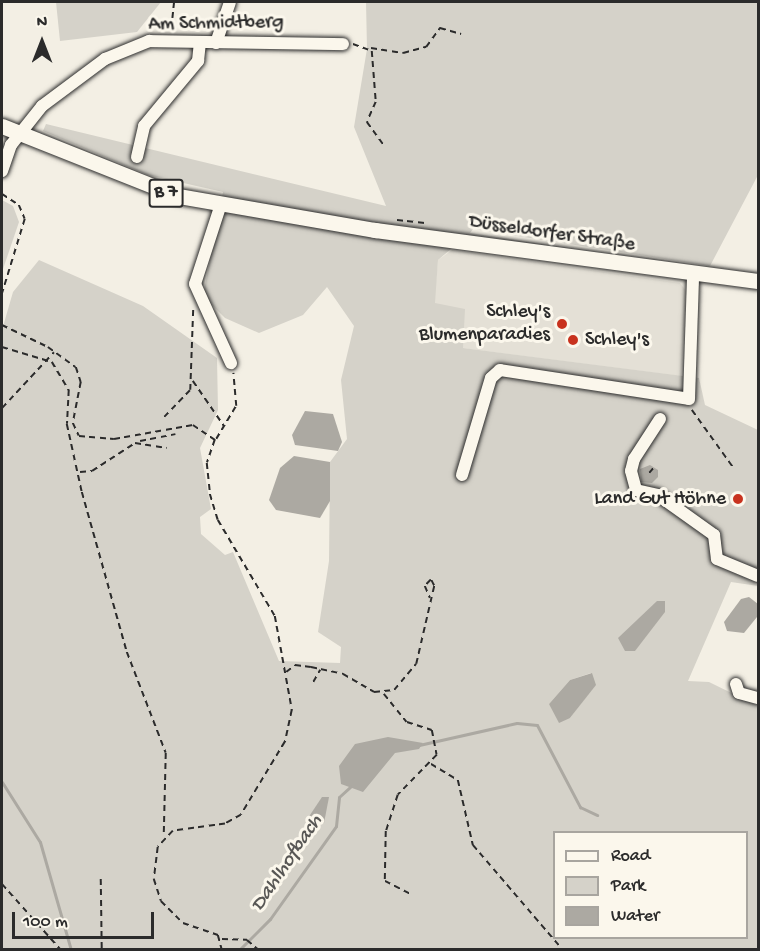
<!DOCTYPE html>
<html>
<head>
<meta charset="utf-8">
<style>
	body { margin:0 }
	#map { position:relative; width:760px; height:951px; overflow:hidden; background:#f3efe4; font-family:"Gochi Hand",sans-serif }
	div>[style] { position:absolute }
	[style*='--x'] { left:calc(var(--x)*1px); top:calc(var(--y)*1px); width:calc(var(--w)*1px); rotate:calc(var(--a)*1deg) }
	.built>* { inset:0; background:#e4e0d6 }
	.green>* { inset:0; background:#d5d2c9 }
	.water>* { inset:0; background:#aca9a2 }
	.stream>* { height:3px; margin:-1.5px; padding:0 1.5px; transform-origin:1.5px; border-radius:1.5px; background:#aca9a2 }
	.path>* { height:1.5px; margin-top:-0.75px; transform-origin:0; background:repeating-linear-gradient(90deg,#2b2b2b 0 6px,transparent 0 10.5px) }
	.roads { filter:drop-shadow(0 0 2px #2b2b2b) drop-shadow(0 0 2px #2b2b2b) }
	.minor>* { height:12px; margin:-6px; padding:0 6px; transform-origin:6px; border-radius:6px; background:#fbf7ec }
	.major>* { height:15px; margin:-7.5px; padding:0 7.5px; transform-origin:7.5px; border-radius:7.5px; background:#fbf7ec }
	.dots>* { width:16px; height:16px; translate:-50% -50%; box-sizing:border-box; border:3px solid #fbf7ec; border-radius:50% }
	span { translate:-50% -50%; white-space:nowrap; text-align:center; line-height:1.15; -webkit-text-stroke:6px #fbf7ec; paint-order:stroke }
	.shield-label span { padding:2px 4px; background:#fbf7ec; border:2px solid; border-radius:4px; -webkit-text-stroke-width:0 }
	.shield-label { font-size:18px; color:#2b2b2b; font-weight:700 }
	.street-label { font-size:20px; color:#2b2b2b }
	.poi-label { font-size:20px; color:#2b2b2b }
	.right { translate:-100% -50%; text-align:right }
	.left { translate:0 -50%; text-align:left }
	.water-label { font-size:21px; color:#585755; font-style:italic }
	.frame { position:absolute; inset:0; border:3px solid #2b2b2b; pointer-events:none }
	.legend { position:absolute; left:553px; top:831px; width:195px; height:108px; box-sizing:border-box; background:#fbf7ec; border:2px solid #a8a59f; margin:0; padding:8px 10px; list-style:none; font-size:18px; color:#2b2b2b }
	.legend li { display:flex; align-items:center; gap:12px; height:30px }
	.legend b { width:30px; border:2px solid #a8a59f }
	.north { position:absolute; left:12px; top:12px; width:60px; height:60px; -webkit-text-stroke:4px #fbf7ec; paint-order:stroke; rotate:0deg; font-size:16px; font-weight:700; line-height:24px; text-align:center; color:#2b2b2b }
	.north::after { content:''; display:block; margin:auto; width:21px; height:27px; background:#2b2b2b; clip-path:polygon(50% 0,100% 100%,50% 72%,0 100%) }
	.scale { position:absolute; left:12px; top:912px; width:142px; height:27px; box-sizing:border-box; border:3px solid #2b2b2b; border-top:0; padding-left:8px; font-size:18px; line-height:21px; white-space:nowrap; color:#2b2b2b; -webkit-text-stroke:4px #fbf7ec; paint-order:stroke }
</style>
</head>
<body>
<div id="map">
	<div class="built">
		<i style="clip-path:polygon(452px 250px,680px 283px,686px 291px,681px 376px,462px 348px,434px 304px,438px 260px)"></i>
	</div>
	<div class="green">
		<i style="clip-path:polygon(56px 2px,161px 2px,137px 32px,60px 41px)"></i>
		<i style="clip-path:polygon(evenodd,366px 2px,758px 2px,758px 175px,710px 266px,473px 229px,470px 233px,660px 262px,465px 237px,438px 260px,435px 303px,465px 309px,463px 348px,699px 378px,705px 405px,758px 430px,758px 586px,731px 582px,688px 681px,709px 682px,758px 706px,758px 949px,2px 949px,2px 330px,13px 292px,39px 260px,143px 306px,217px 358px,218px 410px,200px 448px,211px 509px,200px 517px,201px 534px,225px 555px,233px 552px,279px 661px,340px 663px,341px 647px,318px 632px,329px 561px,330px 462px,347px 439px,341px 380px,354px 326px,327px 287px,303px 315px,259px 333px,225px 318px,203px 296px,223px 192px,148px 175px,43px 131px,46px 124px,386px 206px,354px 127px,367px 49px,366px 2px,591px 673px,592px 689px,570px 718px,549px 704px,570px 680px,591px 673px,366px 2px,554px 832px,746px 832px,746px 938px,554px 938px,554px 832px)"></i>
		<i style="clip-path:polygon(2px 200px,13px 206px,19px 222px,2px 272px)"></i>
	</div>
	<div class="water">
		<i style="clip-path:polygon(305px 411px,333px 414px,342px 442px,338px 451px,295px 445px,292px 435px)"></i>
		<i style="clip-path:polygon(294px 456px,330px 462px,330px 501px,320px 518px,276px 510px,269px 500px,280px 468px)"></i>
		<i style="clip-path:polygon(650px 465px,658px 470px,658px 477px,652px 483px,641px 482px,640px 469px)"></i>
		<i style="clip-path:polygon(749px 597px,758px 604px,757px 617px,744px 633px,727px 631px,724px 622px,741px 599px)"></i>
		<i style="clip-path:polygon(657px 601px,665px 601px,665px 612px,635px 651px,625px 651px,618px 638px)"></i>
		<i style="clip-path:polygon(592px 673px,596px 685px,570px 718px,559px 723px,549px 704px,570px 680px)"></i>
		<i style="clip-path:polygon(388px 737px,423px 743px,419px 749px,395px 753px,363px 792px,341px 784px,339px 766px,355px 744px)"></i>
		<i style="clip-path:polygon(322px 797px,329px 797px,324px 823px,308px 818px)"></i>
	</div>
	<div class="stream">
		<i style="--x:419;--y:745;--w:100;--a:-12.7"></i>
		<i style="--x:517;--y:723;--w:20;--a:6"></i>
		<i style="--x:537;--y:725;--w:93;--a:62.3"></i>
		<i style="--x:580;--y:807;--w:19;--a:25"></i>
		<i style="--x:2;--y:782;--w:71;--a:57.7"></i>
		<i style="--x:40;--y:842;--w:112;--a:74"></i>
		<i style="--x:239;--y:950;--w:44;--a:-45"></i>
		<i style="--x:270;--y:919;--w:114;--a:-54.6"></i>
		<i style="--x:336;--y:826;--w:29;--a:-84"></i>
		<i style="--x:339;--y:797;--w:15;--a:-42"></i>
	</div>
	<div class="path">
		<i style="--x:171;--y:29;--w:27;--a:-84"></i>
		<i style="--x:353;--y:44;--w:20;--a:20"></i>
		<i style="--x:372;--y:51;--w:51;--a:85.5"></i>
		<i style="--x:376;--y:102;--w:22;--a:114"></i>
		<i style="--x:367;--y:122;--w:31;--a:54"></i>
		<i style="--x:371;--y:48;--w:32;--a:9"></i>
		<i style="--x:403;--y:53;--w:24;--a:-15"></i>
		<i style="--x:426;--y:47;--w:24;--a:-54"></i>
		<i style="--x:440;--y:28;--w:22;--a:16"></i>
		<i style="--x:2;--y:194;--w:20;--a:33"></i>
		<i style="--x:19;--y:205;--w:15;--a:67"></i>
		<i style="--x:25;--y:219;--w:78;--a:107"></i>
		<i style="--x:397;--y:220;--w:28;--a:6"></i>
		<i style="--x:2;--y:325;--w:51;--a:25.6"></i>
		<i style="--x:48;--y:347;--w:34;--a:36"></i>
		<i style="--x:76;--y:367;--w:16;--a:72"></i>
		<i style="--x:81;--y:382;--w:42;--a:101"></i>
		<i style="--x:73;--y:423;--w:14;--a:65"></i>
		<i style="--x:79;--y:436;--w:35;--a:5"></i>
		<i style="--x:114;--y:439;--w:80;--a:-10"></i>
		<i style="--x:193;--y:425;--w:27;--a:34"></i>
		<i style="--x:215;--y:440;--w:24;--a:109"></i>
		<i style="--x:207;--y:463;--w:31;--a:84"></i>
		<i style="--x:210;--y:494;--w:27;--a:73"></i>
		<i style="--x:218;--y:520;--w:112;--a:59.3"></i>
		<i style="--x:275;--y:616;--w:96;--a:79.7"></i>
		<i style="--x:292;--y:710;--w:33;--a:102"></i>
		<i style="--x:285;--y:742;--w:85;--a:121.1"></i>
		<i style="--x:241;--y:815;--w:18;--a:151"></i>
		<i style="--x:225;--y:824;--w:52;--a:172.3"></i>
		<i style="--x:173;--y:831;--w:22;--a:133"></i>
		<i style="--x:158;--y:847;--w:32;--a:97"></i>
		<i style="--x:154;--y:879;--w:23;--a:72"></i>
		<i style="--x:161;--y:901;--w:31;--a:45"></i>
		<i style="--x:183;--y:923;--w:37;--a:19"></i>
		<i style="--x:218;--y:935;--w:16;--a:75"></i>
		<i style="--x:2;--y:347;--w:52;--a:16.7"></i>
		<i style="--x:52;--y:362;--w:33;--a:59"></i>
		<i style="--x:69;--y:390;--w:34;--a:93"></i>
		<i style="--x:67;--y:424;--w:70;--a:77.6"></i>
		<i style="--x:82;--y:492;--w:166;--a:74.3"></i>
		<i style="--x:127;--y:652;--w:108;--a:68.9"></i>
		<i style="--x:166;--y:753;--w:82;--a:91.4"></i>
		<i style="--x:193;--y:381;--w:55;--a:55.4"></i>
		<i style="--x:2;--y:408;--w:76;--a:-47.1"></i>
		<i style="--x:692;--y:410;--w:70;--a:54.3"></i>
		<i style="--x:164;--y:417;--w:37;--a:-46"></i>
		<i style="--x:190;--y:390;--w:81;--a:-87.9"></i>
		<i style="--x:216;--y:439;--w:39;--a:-59"></i>
		<i style="--x:236;--y:406;--w:33;--a:-95"></i>
		<i style="--x:140;--y:441;--w:36;--a:-11"></i>
		<i style="--x:80;--y:472;--w:12;--a:-5"></i>
		<i style="--x:92;--y:471;--w:51;--a:-33.1"></i>
		<i style="--x:135;--y:443;--w:32;--a:9"></i>
		<i style="--x:649;--y:473;--w:8;--a:-50"></i>
		<i style="--x:286;--y:672;--w:11;--a:-38"></i>
		<i style="--x:295;--y:665;--w:16;--a:7"></i>
		<i style="--x:311;--y:667;--w:33;--a:12"></i>
		<i style="--x:343;--y:674;--w:36;--a:30"></i>
		<i style="--x:374;--y:692;--w:20;--a:-6"></i>
		<i style="--x:394;--y:690;--w:34;--a:-50"></i>
		<i style="--x:416;--y:664;--w:80;--a:-77"></i>
		<i style="--x:434;--y:586;--w:7;--a:-117"></i>
		<i style="--x:431;--y:580;--w:8;--a:135"></i>
		<i style="--x:425;--y:586;--w:13;--a:67"></i>
		<i style="--x:313;--y:682;--w:14;--a:-60"></i>
		<i style="--x:384;--y:694;--w:36;--a:51"></i>
		<i style="--x:407;--y:722;--w:26;--a:18"></i>
		<i style="--x:432;--y:730;--w:25;--a:79"></i>
		<i style="--x:437;--y:755;--w:56;--a:134.3"></i>
		<i style="--x:398;--y:795;--w:38;--a:108"></i>
		<i style="--x:386;--y:831;--w:50;--a:91.1"></i>
		<i style="--x:385;--y:881;--w:28;--a:27"></i>
		<i style="--x:431;--y:764;--w:31;--a:31"></i>
		<i style="--x:458;--y:780;--w:67;--a:77"></i>
		<i style="--x:473;--y:845;--w:138;--a:49.4"></i>
		<i style="--x:101;--y:879;--w:71;--a:89.2"></i>
		<i style="--x:2;--y:884;--w:89;--a:48.2"></i>
		<i style="--x:222;--y:939;--w:25;--a:2"></i>
		<i style="--x:247;--y:940;--w:16;--a:40"></i>
	</div>
	<div class="roads">
		<div class="minor">
			<i style="--x:216;--y:43;--w:43;--a:-71.1"></i>
			<i style="--x:137;--y:157;--w:32;--a:-77"></i>
			<i style="--x:144;--y:126;--w:85;--a:-50.3"></i>
			<i style="--x:198;--y:61;--w:18;--a:-84"></i>
			<i style="--x:2;--y:171;--w:28;--a:-71"></i>
			<i style="--x:11;--y:145;--w:50;--a:-51.5"></i>
			<i style="--x:42;--y:106;--w:79;--a:-36.7"></i>
			<i style="--x:105;--y:59;--w:48;--a:-22.2"></i>
			<i style="--x:149;--y:41;--w:194;--a:0.9"></i>
			<i style="--x:221;--y:204;--w:84;--a:108"></i>
			<i style="--x:195;--y:284;--w:87;--a:65.5"></i>
			<i style="--x:660;--y:419;--w:48;--a:123"></i>
			<i style="--x:634;--y:459;--w:12;--a:104"></i>
			<i style="--x:631;--y:471;--w:20;--a:75"></i>
			<i style="--x:636;--y:490;--w:23;--a:13"></i>
			<i style="--x:658;--y:495;--w:69;--a:35.5"></i>
			<i style="--x:714;--y:535;--w:24;--a:83"></i>
			<i style="--x:717;--y:559;--w:44;--a:22.5"></i>
			<i style="--x:462;--y:475;--w:101;--a:-73.4"></i>
			<i style="--x:491;--y:378;--w:12;--a:-42"></i>
			<i style="--x:500;--y:370;--w:191;--a:8.7"></i>
			<i style="--x:689;--y:399;--w:123;--a:-88.1"></i>
			<i style="--x:736;--y:684;--w:9;--a:72"></i>
			<i style="--x:739;--y:693;--w:20;--a:15"></i>
		</div>
		<div class="major">
			<i style="--x:2;--y:126;--w:189;--a:21.7"></i>
			<i style="--x:178;--y:196;--w:200;--a:9.8"></i>
			<i style="--x:375;--y:230;--w:386;--a:7.6"></i>
		</div>
	</div>
	<div class="dots">
		<i style="left:562px;top:324px;background:#c8321e"></i>
		<i style="left:573px;top:340px;background:#c8321e"></i>
		<i style="left:738px;top:499px;background:#c8321e"></i>
	</div>
	<div class="shield-label">
		<span style="left:166px;top:193px">B 7</span>
	</div>
	<div class="street-label">
		<span style="left:216px;top:24px;rotate:-1deg">Am Schmidtberg</span>
		<span style="left:552px;top:234px;rotate:8deg">Düsseldorfer Straße</span>
	</div>
	<div class="poi-label">
		<span class="right" style="left:550px;top:324px">Schley's<br>Blumenparadies</span>
		<span class="left" style="left:585px;top:340px">Schley's</span>
		<span class="right" style="left:726px;top:499px">Land Gut Höhne</span>
	</div>
	<div class="water-label">
		<span style="left:288px;top:864px;rotate:-56deg">Dahlhofbach</span>
	</div>
	<div class="frame"></div>
	<ul class="legend">
	<li><b style="height:8px;background:#fbf7ec"></b>Road</li>
	<li><b style="height:16px;background:#d5d2c9"></b>Park</li>
	<li><b style="height:16px;background:#aca9a2"></b>Water</li>
	</ul>
	<div class="north">N</div>
	<div class="scale">100 m</div>
</div>
</body>
</html>
